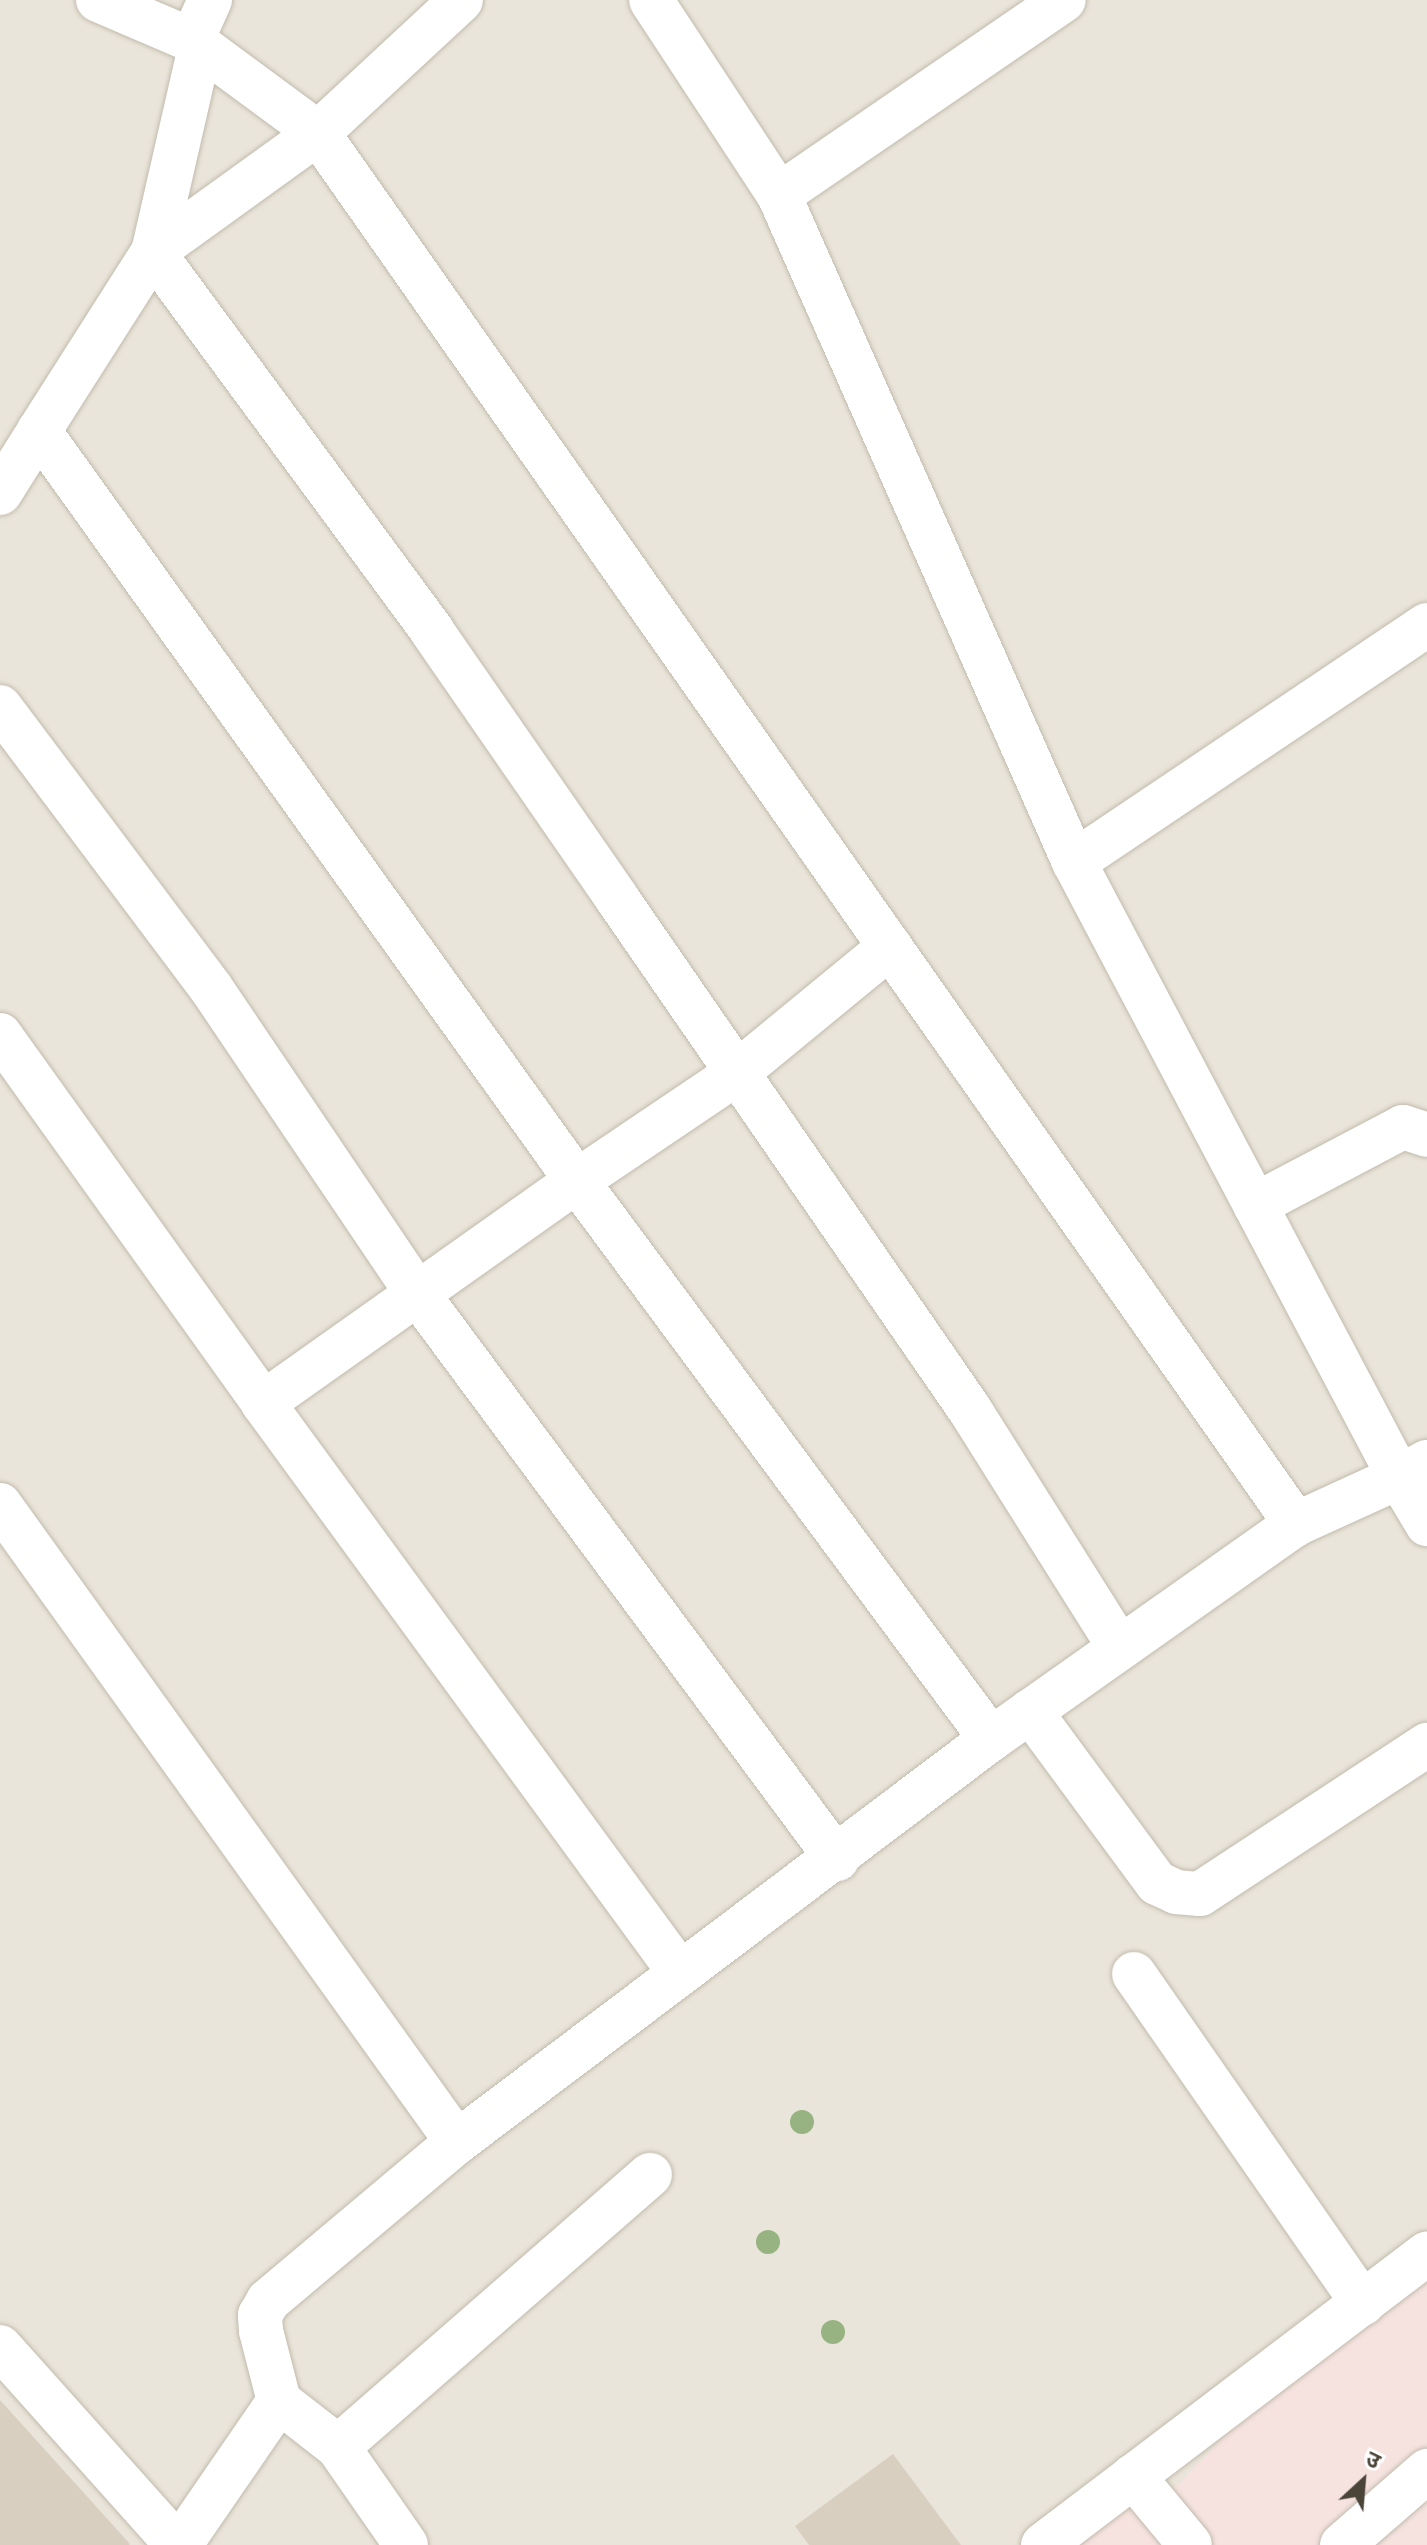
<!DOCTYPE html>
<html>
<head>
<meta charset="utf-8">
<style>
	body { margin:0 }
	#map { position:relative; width:1427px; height:2545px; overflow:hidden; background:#f6f3ec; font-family:Ubuntu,"Noto Sans Devanagari",sans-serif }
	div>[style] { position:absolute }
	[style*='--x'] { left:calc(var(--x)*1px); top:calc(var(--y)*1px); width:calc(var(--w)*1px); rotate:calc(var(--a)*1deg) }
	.residential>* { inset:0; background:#eae5da; transform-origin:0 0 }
	.medical>* { inset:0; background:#f6e3e0 }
	.building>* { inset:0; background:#d8cfc1 }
	.roads { filter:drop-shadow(0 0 2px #c2bbae) drop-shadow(0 0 2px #c2bbae) }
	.minor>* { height:44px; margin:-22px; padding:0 22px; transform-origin:22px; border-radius:22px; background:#fff }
	.trees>* { width:24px; height:24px; margin:-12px; border-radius:50%; background:#97b381 }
	span { translate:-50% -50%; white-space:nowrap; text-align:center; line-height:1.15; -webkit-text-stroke:8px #fff; paint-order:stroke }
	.north { position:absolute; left:1323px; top:2441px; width:80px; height:80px; -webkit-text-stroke:6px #fff; paint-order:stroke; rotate:26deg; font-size:22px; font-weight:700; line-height:32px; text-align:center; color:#4b4439 }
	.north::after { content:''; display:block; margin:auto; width:28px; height:36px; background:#4b4439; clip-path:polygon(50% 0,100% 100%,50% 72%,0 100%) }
</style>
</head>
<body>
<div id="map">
	<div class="residential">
		<i style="left:0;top:0;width:1427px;height:2545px"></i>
	</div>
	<div class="medical">
		<i style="clip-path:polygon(1427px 2237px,1427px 2545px,1051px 2545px,1180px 2483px,1365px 2288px)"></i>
	</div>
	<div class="building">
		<i style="clip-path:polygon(0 2400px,130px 2544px,129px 2545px,0 2545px)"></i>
		<i style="clip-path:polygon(893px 2454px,961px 2545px,809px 2545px,795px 2526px)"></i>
	</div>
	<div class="roads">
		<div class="minor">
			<i style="--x:98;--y:0;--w:102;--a:23.1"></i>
			<i style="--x:192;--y:40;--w:157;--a:36.4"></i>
			<i style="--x:318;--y:133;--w:195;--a:-42.9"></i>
			<i style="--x:210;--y:0;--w:44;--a:114.2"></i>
			<i style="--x:192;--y:40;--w:17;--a:69"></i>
			<i style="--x:198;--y:56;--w:201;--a:102.9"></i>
			<i style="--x:153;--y:252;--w:471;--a:53.6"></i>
			<i style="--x:432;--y:631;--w:323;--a:55.3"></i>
			<i style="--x:616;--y:897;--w:623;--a:55.39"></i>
			<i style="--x:970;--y:1410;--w:281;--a:57.8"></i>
			<i style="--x:779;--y:195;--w:345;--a:-34.4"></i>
			<i style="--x:0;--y:493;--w:73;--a:-57.8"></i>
			<i style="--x:0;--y:707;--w:351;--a:53.1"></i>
			<i style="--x:211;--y:988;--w:368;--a:56"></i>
			<i style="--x:417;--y:1293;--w:705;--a:53.42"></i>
			<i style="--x:1074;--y:862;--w:425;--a:-33.9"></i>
			<i style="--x:890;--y:947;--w:706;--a:54.87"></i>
			<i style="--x:0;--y:1035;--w:452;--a:54.4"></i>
			<i style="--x:263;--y:1403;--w:385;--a:-35.3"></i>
			<i style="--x:577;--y:1181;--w:189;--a:-34"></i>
			<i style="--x:734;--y:1075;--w:202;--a:-39.4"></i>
			<i style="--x:890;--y:947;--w:995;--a:-125.1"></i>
			<i style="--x:318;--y:133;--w:203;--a:144.2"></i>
			<i style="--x:153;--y:252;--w:212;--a:122.5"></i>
			<i style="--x:39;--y:431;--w:923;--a:54.35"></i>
			<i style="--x:577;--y:1181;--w:695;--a:53.43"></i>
			<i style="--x:1255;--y:1205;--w:167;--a:-27.8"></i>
			<i style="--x:1403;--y:1127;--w:25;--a:18"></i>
			<i style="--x:263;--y:1403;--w:706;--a:53.81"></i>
			<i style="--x:1427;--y:1462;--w:32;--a:152"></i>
			<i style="--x:1399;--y:1477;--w:55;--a:59.2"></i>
			<i style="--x:0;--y:1505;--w:784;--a:54.34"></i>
			<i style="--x:1030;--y:1711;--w:214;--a:53.6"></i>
			<i style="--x:1157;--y:1883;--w:21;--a:25"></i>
			<i style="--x:1176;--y:1892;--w:24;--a:5"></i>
			<i style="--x:1200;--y:1894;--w:272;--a:-33.3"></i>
			<i style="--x:1134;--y:1974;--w:401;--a:55.2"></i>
			<i style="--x:0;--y:2347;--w:266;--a:48.2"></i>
			<i style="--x:279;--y:2401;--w:75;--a:37.9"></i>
			<i style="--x:338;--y:2447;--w:119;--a:55.2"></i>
			<i style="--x:338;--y:2447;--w:414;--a:-41.1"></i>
			<i style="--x:1133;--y:2476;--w:89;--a:50.4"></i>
			<i style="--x:180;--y:2545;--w:175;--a:-55.5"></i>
			<i style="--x:279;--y:2401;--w:72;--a:-104.4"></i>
			<i style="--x:261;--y:2331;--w:16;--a:-94"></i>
			<i style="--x:260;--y:2315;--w:16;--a:-60"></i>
			<i style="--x:268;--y:2301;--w:247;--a:-40.1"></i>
			<i style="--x:457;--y:2142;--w:669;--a:-37.04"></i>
			<i style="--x:991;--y:1739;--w:373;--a:-35.2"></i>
			<i style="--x:1296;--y:1524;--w:113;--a:-24.5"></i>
			<i style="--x:1399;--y:1477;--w:696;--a:-117.85"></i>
			<i style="--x:1074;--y:862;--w:729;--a:-113.86"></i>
			<i style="--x:779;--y:195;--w:233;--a:-123.3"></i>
			<i style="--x:1043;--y:2545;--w:482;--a:-37.2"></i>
			<i style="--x:1342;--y:2545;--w:113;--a:-41"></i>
		</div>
	</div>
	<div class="trees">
		<i style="left:802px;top:2122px"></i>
		<i style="left:768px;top:2242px"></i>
		<i style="left:833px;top:2332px"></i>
	</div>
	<div class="north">उ</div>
</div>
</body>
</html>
